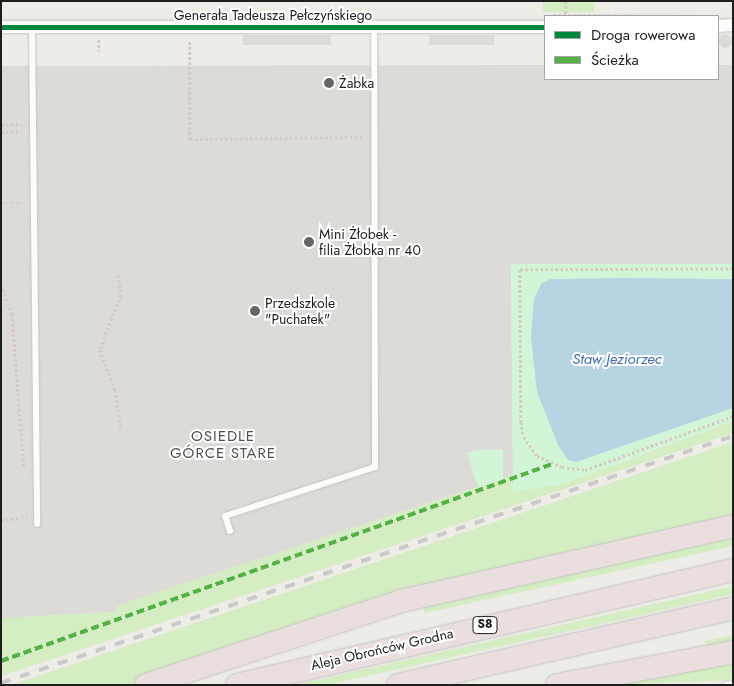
<!DOCTYPE html>
<html>
<head>
<meta charset="utf-8">
<style>
	body { margin:0 }
	#map { position:relative; width:734px; height:686px; overflow:hidden; background:#edece6; font-family:Jost,sans-serif }
	div>[style] { position:absolute }
	[style*='--x'] { left:calc(var(--x)*1px); top:calc(var(--y)*1px); width:calc(var(--w)*1px); rotate:calc(var(--a)*1deg) }
	.residential>* { inset:0; background:#dcdbd8 }
	.grass>* { inset:0; background:#d4edc2; transform-origin:0 0 }
	.park>* { inset:0; background:#d3f5d7 }
	.parking>* { inset:0; background:#dbdbd8; transform-origin:0 0 }
	.round { border-radius:50% }
	.water>* { inset:0; background:#b7d4e2 }
	.path>* { height:2.5px; margin-top:-1.25px; transform-origin:0; background:repeating-linear-gradient(90deg,#d7cac5 0 2.5px,transparent 0 5px) }
	.roads { filter:drop-shadow(0 0 1px #c5c5c2) drop-shadow(0 0 1px #c5c5c2) }
	.lane>* { height:6px; margin:-3px; padding:0 3px; transform-origin:3px; border-radius:3px; background:#fcfcfb }
	.street>* { height:12px; margin:-6px; padding:0 6px; transform-origin:6px; border-radius:6px; background:#fcfcfb }
	.highway>* { height:22px; margin:-11px; padding:0 11px; transform-origin:11px; border-radius:11px; background:#eadede }
	.rail>* { height:4px; margin-top:-2px; transform-origin:0; background:repeating-linear-gradient(90deg,#cacac9 0 10px,transparent 0 20px) }
	.quiet>* { height:4px; margin-top:-2px; transform-origin:0; background:repeating-linear-gradient(90deg,#55b145 0 8px,transparent 0 12px) }
	.cycleway>* { height:5px; margin:-2.5px; padding:0 2.5px; transform-origin:2.5px; border-radius:2.5px; background:#00873e }
	.dots>* { width:14px; height:14px; translate:-50% -50%; box-sizing:border-box; border:2px solid #fff; border-radius:50% }
	span { translate:-50% -50%; white-space:nowrap; text-align:center; line-height:1.15; -webkit-text-stroke:4px #fff; paint-order:stroke }
	.shield-label span { padding:1px 4px; background:#fff; border:1px solid; border-radius:4px; -webkit-text-stroke-width:0 }
	.shield-label { font-size:12px; color:#1e1e1e; font-weight:700 }
	.street-label { font-size:14px; color:#1e1e1e }
	.poi-label { font-size:14px; color:#1e1e1e }
	.left { translate:0 -50%; text-align:left }
	.water-label { font-size:15px; color:#436eb5; font-style:italic }
	.neighbourhood-label { font-size:15px; color:#515151; letter-spacing:1px }
	.frame { position:absolute; inset:0; border:2px solid #1e1e1e; pointer-events:none }
	.legend { position:absolute; left:544px; top:15px; width:175px; height:65px; box-sizing:border-box; background:#fff; border:1px solid #a5a5a5; margin:0; padding:6px 9px; list-style:none; font-size:15px; color:#1e1e1e }
	.legend li { display:flex; align-items:center; gap:10px; height:25px }
	.legend b { width:25px; border:1px solid #a5a5a5 }
</style>
</head>
<body>
<div id="map">
	<div class="residential">
		<i style="clip-path:polygon(545px 65px,545px 79px,718px 79px,718px 65px,733px 65px,733px 264px,511px 264px,513px 475px,131px 601px,116px 612px,1px 618px,1px 66px)"></i>
	</div>
	<div class="grass">
		<i style="left:543px;top:1px;width:51px;height:11px"></i>
		<i style="clip-path:polygon(733px 421px,733px 433px,1px 676px,1px 618px,116px 612px,116px 607px,131px 601px,513px 475px,513px 491px,559px 485px)"></i>
		<i style="clip-path:polygon(733px 442px,733px 516px,439px 584px,127px 685px,11px 685px)"></i>
		<i style="clip-path:polygon(733px 538px,733px 546px,622px 570px,425px 613px,422px 605px)"></i>
		<i style="clip-path:polygon(733px 586px,733px 594px,650px 613px,327px 685px,296px 685px)"></i>
		<i style="clip-path:polygon(733px 635px,733px 642px,707px 647px,705px 641px)"></i>
		<i style="clip-path:polygon(733px 663px,733px 680px,616px 685px)"></i>
	</div>
	<div class="park">
		<i style="clip-path:polygon(511px 264px,733px 264px,733px 421px,559px 485px,513px 491px)"></i>
		<i style="clip-path:polygon(477px 450px,503px 450px,503px 479px,478px 487px,467px 453px)"></i>
	</div>
	<div class="parking">
		<i class="round" style="left:718px;top:34px;width:14px;height:14px"></i>
		<i style="left:243px;top:35px;width:88px;height:10px"></i>
		<i style="left:429px;top:35px;width:65px;height:10px"></i>
		<i style="left:157px;top:138px;width:10px;height:28px"></i>
		<i style="left:158px;top:171px;width:9px;height:36px"></i>
		<i style="left:427px;top:173px;width:72px;height:10px;rotate:1deg"></i>
		<i style="left:277px;top:257px;width:24px;height:9px"></i>
		<i style="left:313px;top:257px;width:27px;height:9px"></i>
		<i style="left:25px;top:288px;width:96px;height:11px;rotate:88deg"></i>
		<i style="clip-path:polygon(1px 304px,6px 304px,8px 383px,1px 383px)"></i>
		<i style="left:469px;top:441px;width:9px;height:233px;rotate:72deg"></i>
		<i style="left:466px;top:455px;width:9px;height:230px;rotate:72deg"></i>
		<i style="left:211px;top:525px;width:9px;height:78px;rotate:72deg"></i>
		<i style="clip-path:polygon(32px 537px,26px 596px,16px 595px,20px 558px,25px 558px)"></i>
		<i style="left:216px;top:537px;width:9px;height:89px;rotate:72deg"></i>
		<i style="clip-path:polygon(1px 539px,10px 539px,12px 601px,1px 601px)"></i>
	</div>
	<div class="water">
		<i style="clip-path:polygon(622px 278px,733px 279px,733px 408px,576px 462px,568px 460px,558px 445px,537px 392px,531px 337px,534px 299px,541px 284px,551px 279px)"></i>
	</div>
	<div class="path">
		<i style="--x:566;--y:1;--w:14;--a:90"></i>
		<i style="--x:553;--y:15;--w:157;--a:0.4"></i>
		<i style="--x:99;--y:40;--w:11;--a:90"></i>
		<i style="--x:190;--y:42;--w:97;--a:90"></i>
		<i style="--x:190;--y:139;--w:174;--a:-0.7"></i>
		<i style="--x:1;--y:125;--w:21;--a:-3"></i>
		<i style="--x:1;--y:132;--w:21;--a:-3"></i>
		<i style="--x:1;--y:203;--w:21;--a:0"></i>
		<i style="--x:733;--y:269;--w:213;--a:179.7"></i>
		<i style="--x:520;--y:270;--w:152;--a:89.6"></i>
		<i style="--x:521;--y:422;--w:15;--a:79"></i>
		<i style="--x:524;--y:437;--w:23;--a:56"></i>
		<i style="--x:537;--y:456;--w:27;--a:24"></i>
		<i style="--x:562;--y:467;--w:23;--a:7"></i>
		<i style="--x:585;--y:470;--w:158;--a:-20"></i>
		<i style="--x:118;--y:275;--w:20;--a:81"></i>
		<i style="--x:121;--y:295;--w:59;--a:110.9"></i>
		<i style="--x:100;--y:350;--w:43;--a:69.4"></i>
		<i style="--x:115;--y:390;--w:38;--a:81"></i>
		<i style="--x:1;--y:284;--w:32;--a:70"></i>
		<i style="--x:12;--y:314;--w:153;--a:85.5"></i>
		<i style="--x:1;--y:520;--w:26;--a:-7"></i>
	</div>
	<div class="roads">
		<div class="lane">
			<i style="--x:32;--y:27;--w:497;--a:89.4"></i>
			<i style="--x:230;--y:531;--w:16;--a:-108"></i>
			<i style="--x:225;--y:516;--w:158;--a:-18.1"></i>
			<i style="--x:375;--y:467;--w:441;--a:-90.1"></i>
			<i style="--x:726;--y:685;--w:7;--a:-8"></i>
		</div>
		<div class="street">
			<i style="--x:718;--y:26;--w:15;--a:-4"></i>
			<i style="--x:1;--y:27;--w:544;--a:0"></i>
		</div>
		<div class="highway">
			<i style="--x:146;--y:685;--w:268;--a:-18.2"></i>
			<i style="--x:401;--y:601;--w:340;--a:-12.7"></i>
			<i style="--x:237;--y:685;--w:509;--a:-13.05"></i>
			<i style="--x:398;--y:685;--w:344;--a:-12.9"></i>
			<i style="--x:557;--y:685;--w:179;--a:-10.6"></i>
		</div>
	</div>
	<div class="rail">
		<i style="--x:1;--y:683;--w:773;--a:-18.65"></i>
	</div>
	<div class="quiet">
		<i style="--x:1;--y:661;--w:585;--a:-19.67"></i>
	</div>
	<div class="cycleway">
		<i style="--x:1;--y:27;--w:544;--a:0"></i>
	</div>
	<div class="dots">
		<i style="left:329px;top:83px;background:#666664"></i>
		<i style="left:309px;top:242px;background:#666664"></i>
		<i style="left:255px;top:311px;background:#666664"></i>
	</div>
	<div class="shield-label">
		<span style="left:485px;top:625px">S8</span>
	</div>
	<div class="street-label">
		<span style="left:273px;top:15px">Generała Tadeusza Pełczyńskiego</span>
		<span style="left:382px;top:649px;rotate:-13deg">Aleja Obrońców Grodna</span>
	</div>
	<div class="poi-label">
		<span class="left" style="left:339px;top:83px">Żabka</span>
		<span class="left" style="left:319px;top:242px">Mini Żłobek -<br>filia Żłobka nr 40</span>
		<span class="left" style="left:265px;top:311px">Przedszkole<br>"Puchatek"</span>
	</div>
	<div class="water-label">
		<span style="left:617px;top:360px">Staw Jeziorzec</span>
	</div>
	<div class="neighbourhood-label">
		<span style="left:223px;top:445px">OSIEDLE<br>GÓRCE STARE</span>
	</div>
	<div class="frame"></div>
	<ul class="legend">
	<li><b style="height:6px;background:#00873e"></b>Droga rowerowa</li>
	<li><b style="height:6px;background:#55b145"></b>Ścieżka</li>
	</ul>
</div>
</body>
</html>
